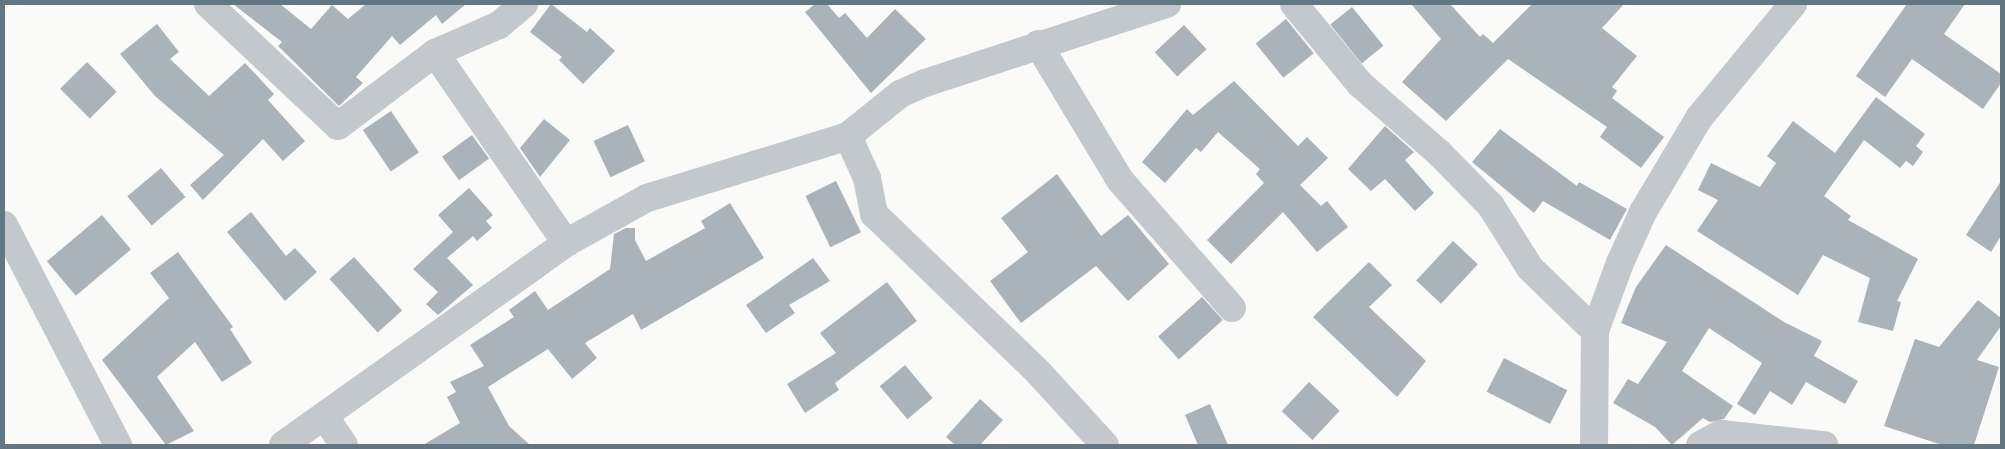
<!DOCTYPE html>
<html>
<head>
<meta charset="utf-8">
<style>
	body { margin:0 }
	#map { position:relative; width:2005px; height:449px; overflow:hidden; background:#fafaf8; font-family:"Public Sans",sans-serif }
	div>[style] { position:absolute }
	[style*='--x'] { left:calc(var(--x)*1px); top:calc(var(--y)*1px); width:calc(var(--w)*1px); rotate:calc(var(--a)*1deg) }
	.building>* { inset:0; background:#aab3b9; transform-origin:0 0 }
	.minor>* { height:28px; margin:-14px; padding:0 14px; transform-origin:14px; border-radius:14px; background:#c3c8cc }
	span { translate:-50% -50%; white-space:nowrap; text-align:center; line-height:1.15; -webkit-text-stroke:5px #fff; paint-order:stroke }
	.frame { position:absolute; inset:0; border:5px solid #657683; pointer-events:none }
</style>
</head>
<body>
<div id="map">
	<div class="building">
		<i style="clip-path:polygon(233px 4px,280px 4px,311px 29px,332px 5px,348px 19px,366px 4px,466px 4px,442px 24px,436px 15px,400px 45px,392px 36px,356px 77px,363px 83px,339px 106px,278px 46px,282px 42px)"></i>
		<i style="clip-path:polygon(551px 4px,587px 32px,590px 28px,615px 51px,583px 84px,559px 60px,562px 57px,530px 32px)"></i>
		<i style="clip-path:polygon(815px 4px,827px 4px,839px 18px,845px 13px,867px 38px,895px 9px,926px 39px,871px 93px,805px 12px)"></i>
		<i style="clip-path:polygon(1411px 4px,1450px 4px,1480px 37px,1483px 34px,1493px 43px,1532px 4px,1624px 4px,1602px 28px,1637px 56px,1612px 87px,1617px 91px,1612px 98px,1664px 137px,1641px 168px,1600px 137px,1607px 127px,1508px 59px,1446px 121px,1402px 82px,1441px 39px)"></i>
		<i style="clip-path:polygon(1907px 4px,1965px 4px,1944px 34px,2001px 74px,2001px 83px,1983px 109px,1912px 59px,1885px 97px,1856px 76px)"></i>
		<i style="left:1352px;top:7px;width:50px;height:28px;rotate:51deg"></i>
		<i style="left:1286px;top:19px;width:44px;height:39px;rotate:51deg"></i>
		<i style="clip-path:polygon(157px 24px,179px 52px,170px 59px,209px 96px,245px 63px,274px 94px,268px 100px,305px 141px,283px 161px,263px 139px,203px 200px,190px 185px,224px 155px,155px 96px,120px 54px)"></i>
		<i style="left:1184px;top:25px;width:33px;height:40px;rotate:47deg"></i>
		<i style="left:87px;top:62px;width:42px;height:38px;rotate:45deg"></i>
		<i style="clip-path:polygon(1234px 81px,1298px 146px,1307px 137px,1328px 158px,1300px 185px,1321px 206px,1327px 201px,1348px 227px,1317px 252px,1283px 212px,1231px 264px,1207px 240px,1264px 183px,1256px 174px,1260px 169px,1218px 132px,1201px 152px,1196px 148px,1165px 183px,1142px 162px,1187px 109px,1193px 115px)"></i>
		<i style="clip-path:polygon(1876px 97px,1925px 134px,1916px 146px,1923px 152px,1913px 166px,1906px 161px,1900px 168px,1864px 140px,1824px 196px,1851px 216px,1848px 220px,1918px 259px,1897px 301px,1901px 302px,1893px 331px,1858px 322px,1870px 278px,1823px 255px,1798px 295px,1697px 231px,1718px 200px,1698px 190px,1711px 163px,1760px 187px,1776px 163px,1767px 156px,1793px 121px,1835px 153px)"></i>
		<i style="left:391px;top:111px;width:50px;height:34px;rotate:56deg"></i>
		<i style="clip-path:polygon(544px 119px,570px 140px,540px 177px,520px 148px)"></i>
		<i style="left:628px;top:125px;width:40px;height:38px;rotate:65deg"></i>
		<i style="clip-path:polygon(1385px 126px,1414px 152px,1405px 160px,1434px 193px,1415px 211px,1385px 179px,1371px 191px,1348px 169px)"></i>
		<i style="clip-path:polygon(1500px 129px,1577px 186px,1579px 182px,1627px 209px,1610px 240px,1543px 201px,1534px 213px,1472px 162px)"></i>
		<i style="left:472px;top:135px;width:29px;height:37px;rotate:54deg"></i>
		<i style="left:161px;top:168px;width:38px;height:44px;rotate:50deg"></i>
		<i style="clip-path:polygon(1057px 174px,1101px 236px,1128px 215px,1169px 264px,1128px 301px,1096px 266px,1021px 323px,990px 281px,1028px 252px,1001px 218px)"></i>
		<i style="left:836px;top:181px;width:57px;height:34px;rotate:64deg"></i>
		<i style="clip-path:polygon(2001px 181px,2001px 236px,1991px 252px,1966px 235px)"></i>
		<i style="clip-path:polygon(469px 188px,493px 215px,486px 221px,492px 228px,477px 241px,473px 236px,447px 258px,473px 285px,438px 315px,426px 304px,438px 292px,413px 269px,453px 232px,438px 215px)"></i>
		<i style="clip-path:polygon(730px 203px,764px 258px,641px 330px,633px 314px,585px 343px,597px 358px,572px 379px,548px 349px,488px 387px,509px 426px,530px 445px,423px 445px,460px 423px,447px 397px,456px 392px,450px 382px,484px 366px,470px 345px,514px 317px,509px 310px,535px 291px,548px 310px,610px 269px,614px 234px,626px 228px,635px 228px,635px 240px,646px 261px,705px 228px,701px 221px)"></i>
		<i style="clip-path:polygon(251px 212px,286px 256px,295px 248px,317px 272px,285px 301px,227px 232px)"></i>
		<i style="left:102px;top:215px;width:45px;height:72px;rotate:50deg"></i>
		<i style="left:1453px;top:241px;width:34px;height:54px;rotate:43deg"></i>
		<i style="clip-path:polygon(1666px 245px,1784px 322px,1822px 341px,1814px 356px,1858px 381px,1845px 404px,1806px 382px,1792px 405px,1770px 391px,1755px 415px,1737px 404px,1762px 363px,1709px 328px,1682px 371px,1733px 406px,1724px 419px,1710px 422px,1703px 418px,1672px 445px,1655px 427px,1613px 403px,1628px 379px,1638px 384px,1667px 342px,1621px 323px,1636px 287px)"></i>
		<i style="clip-path:polygon(178px 252px,233px 327px,230px 329px,252px 363px,222px 382px,195px 342px,157px 377px,194px 431px,166px 445px,102px 360px,169px 298px,150px 273px)"></i>
		<i style="left:354px;top:257px;width:72px;height:33px;rotate:48deg"></i>
		<i style="clip-path:polygon(813px 258px,830px 281px,789px 305px,795px 313px,766px 333px,746px 305px)"></i>
		<i style="clip-path:polygon(1369px 262px,1392px 285px,1369px 307px,1426px 361px,1397px 397px,1313px 317px)"></i>
		<i style="clip-path:polygon(887px 282px,917px 321px,835px 383px,839px 390px,805px 413px,787px 384px,836px 353px,820px 333px)"></i>
		<i style="left:1202px;top:297px;width:31px;height:59px;rotate:48deg"></i>
		<i style="clip-path:polygon(1978px 300px,2001px 318px,2001px 326px,1977px 360px,1999px 367px,1974px 445px,1942px 445px,1884px 426px,1915px 339px,1939px 347px)"></i>
		<i style="left:1504px;top:358px;width:71px;height:38px;rotate:27deg"></i>
		<i style="left:905px;top:365px;width:43px;height:33px;rotate:50deg"></i>
		<i style="left:1309px;top:382px;width:42px;height:40px;rotate:43deg"></i>
		<i style="clip-path:polygon(980px 399px,1003px 420px,980px 445px,955px 445px,946px 437px)"></i>
		<i style="clip-path:polygon(1210px 404px,1228px 445px,1198px 445px,1185px 415px)"></i>
	</div>
	<div class="minor">
		<i style="--x:208;--y:4;--w:178;--a:43.2"></i>
		<i style="--x:338;--y:126;--w:121;--a:-37"></i>
		<i style="--x:524;--y:4;--w:33;--a:140"></i>
		<i style="--x:499;--y:25;--w:70;--a:156.4"></i>
		<i style="--x:435;--y:53;--w:231;--a:55.4"></i>
		<i style="--x:1294;--y:4;--w:104;--a:50.5"></i>
		<i style="--x:1360;--y:84;--w:105;--a:41.1"></i>
		<i style="--x:1439;--y:153;--w:74;--a:45.5"></i>
		<i style="--x:1491;--y:206;--w:73;--a:57.8"></i>
		<i style="--x:1530;--y:268;--w:91;--a:44.1"></i>
		<i style="--x:1038;--y:44;--w:159;--a:58.9"></i>
		<i style="--x:1120;--y:180;--w:170;--a:48.8"></i>
		<i style="--x:848;--y:136;--w:46;--a:65.7"></i>
		<i style="--x:867;--y:178;--w:37;--a:79"></i>
		<i style="--x:874;--y:214;--w:228;--a:43.9"></i>
		<i style="--x:1038;--y:372;--w:99;--a:47.5"></i>
		<i style="--x:4;--y:225;--w:248;--a:62.6"></i>
		<i style="--x:325;--y:417;--w:34;--a:56"></i>
		<i style="--x:283;--y:445;--w:348;--a:-35.5"></i>
		<i style="--x:566;--y:243;--w:93;--a:-29.1"></i>
		<i style="--x:647;--y:198;--w:210;--a:-17.1"></i>
		<i style="--x:848;--y:136;--w:67;--a:-38.9"></i>
		<i style="--x:900;--y:94;--w:27;--a:-24"></i>
		<i style="--x:925;--y:83;--w:255;--a:-18.1"></i>
		<i style="--x:1594;--y:445;--w:114;--a:-89.5"></i>
		<i style="--x:1595;--y:331;--w:72;--a:-69.8"></i>
		<i style="--x:1620;--y:263;--w:56;--a:-65.7"></i>
		<i style="--x:1643;--y:212;--w:109;--a:-59.2"></i>
		<i style="--x:1699;--y:118;--w:148;--a:-50.5"></i>
		<i style="--x:1700;--y:445;--w:24;--a:-28"></i>
		<i style="--x:1721;--y:434;--w:104;--a:6.1"></i>
	</div>
	<div class="frame"></div>
</div>
</body>
</html>
